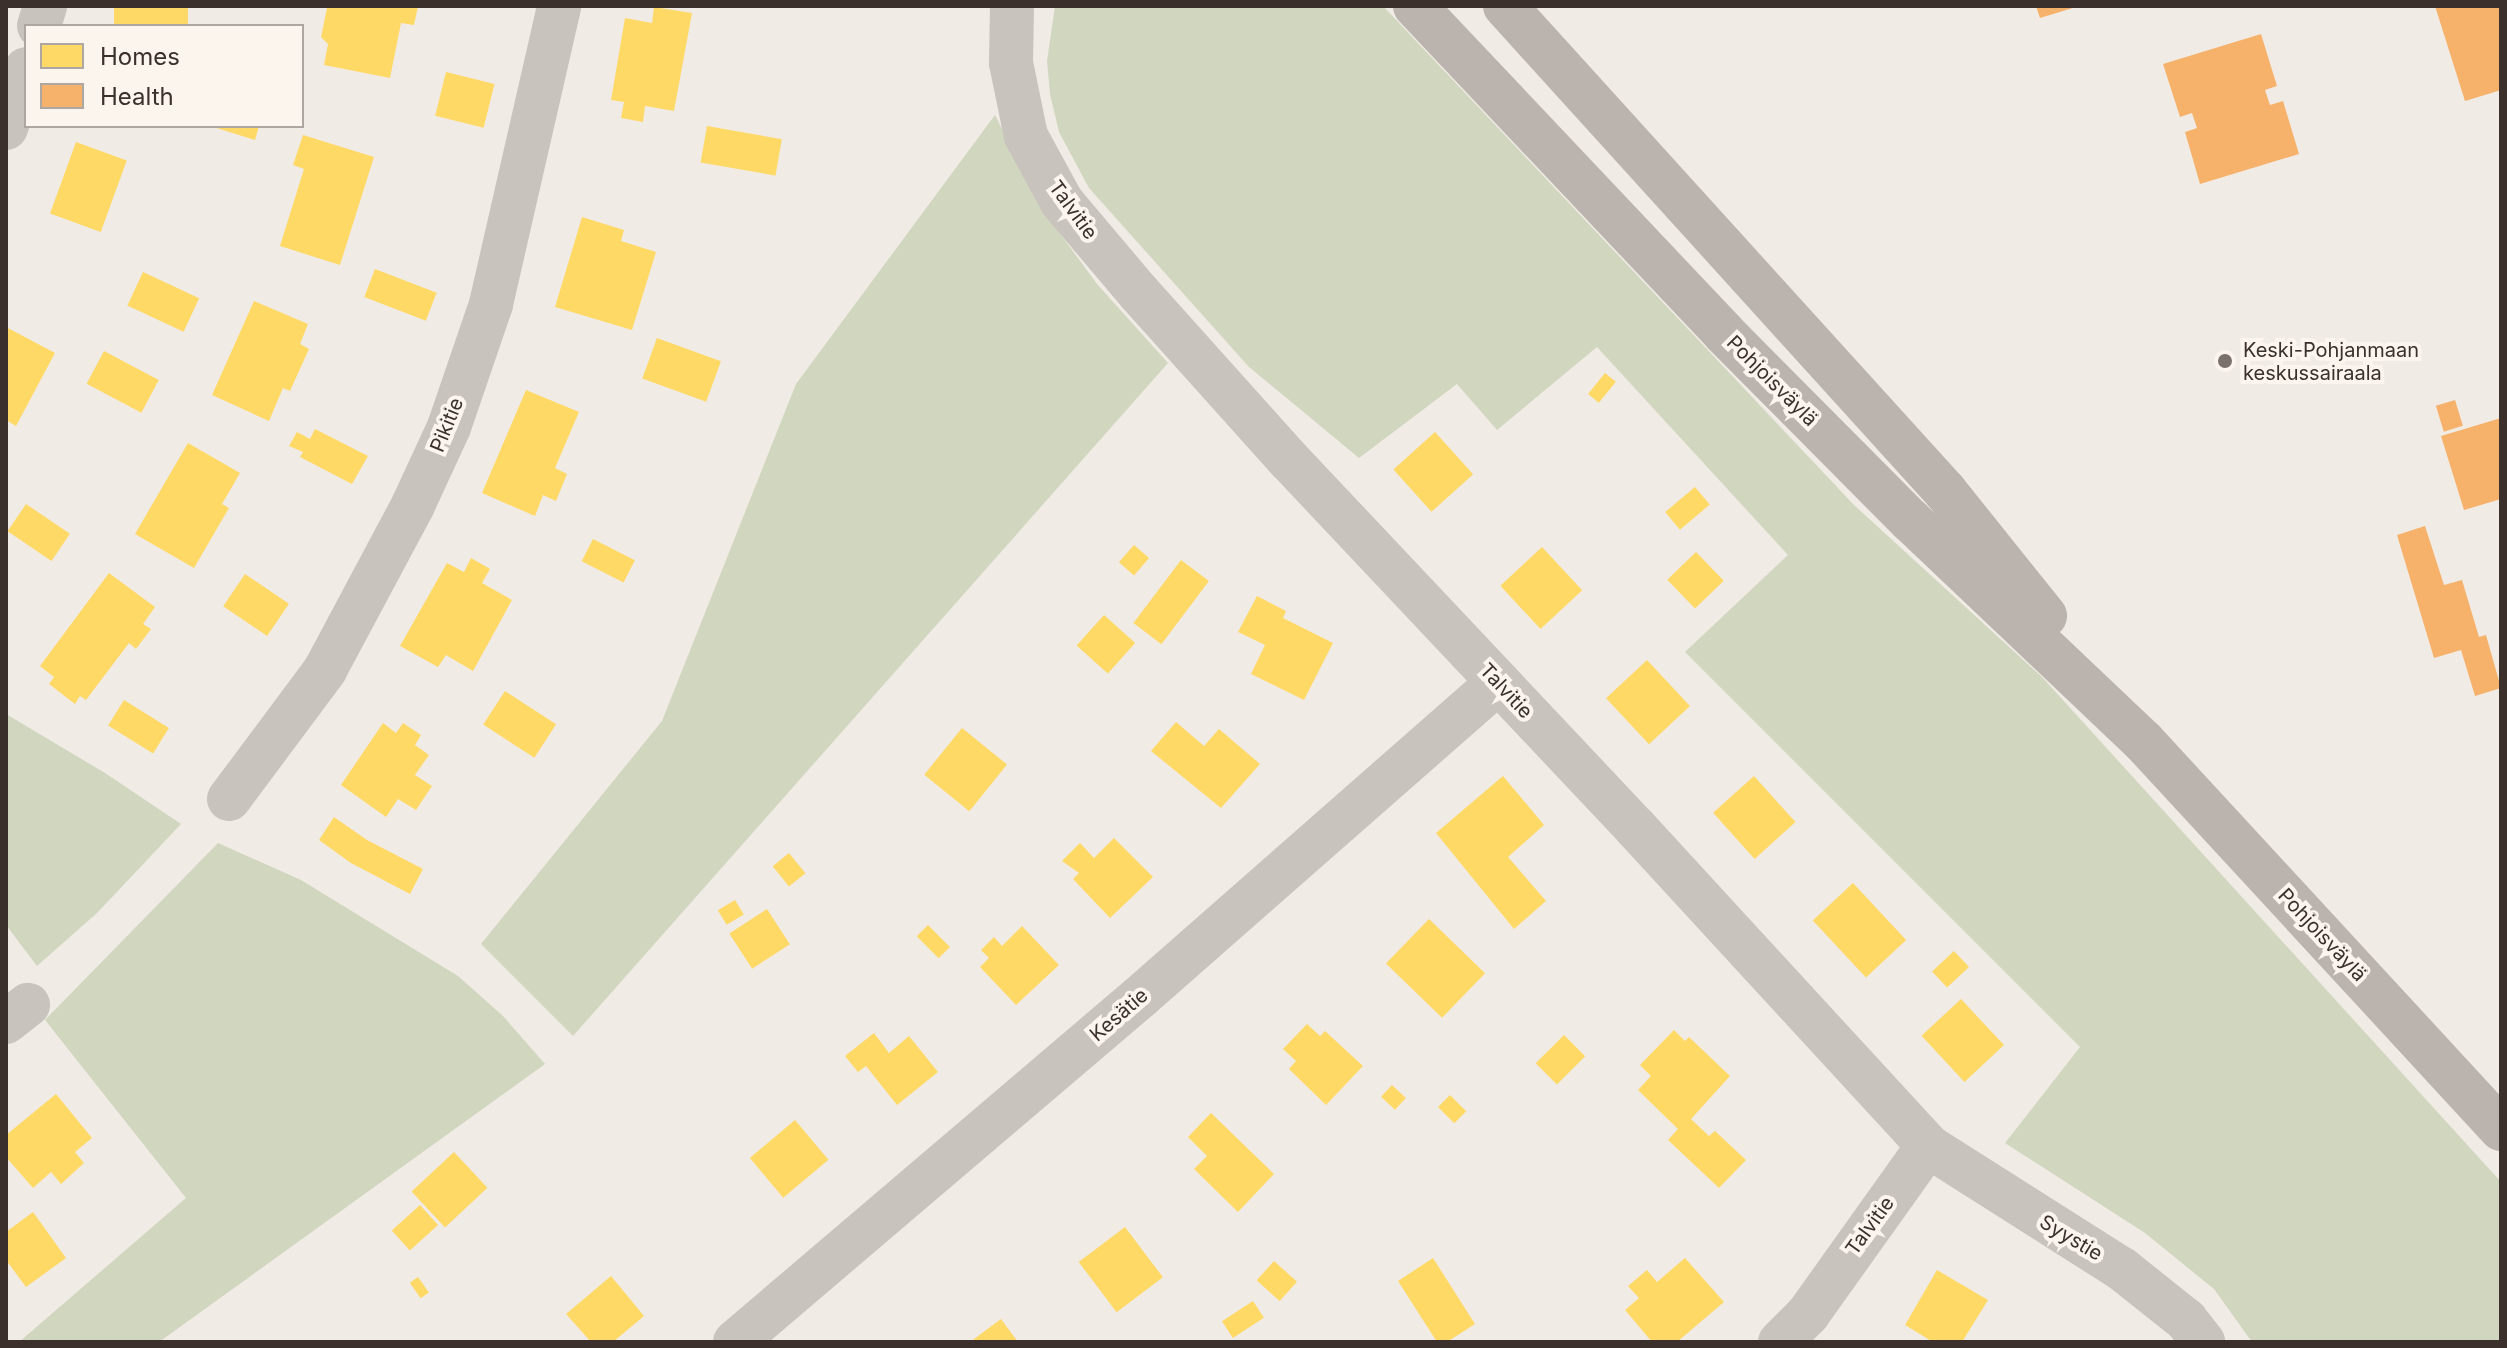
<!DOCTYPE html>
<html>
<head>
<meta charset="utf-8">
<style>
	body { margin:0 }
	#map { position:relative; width:2507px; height:1348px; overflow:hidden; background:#f0ebe5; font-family:Inter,sans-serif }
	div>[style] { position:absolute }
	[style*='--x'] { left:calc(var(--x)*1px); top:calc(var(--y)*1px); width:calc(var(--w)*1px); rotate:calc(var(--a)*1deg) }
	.green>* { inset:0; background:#d1d6bf }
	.homes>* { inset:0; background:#ffd966; transform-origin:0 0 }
	.health>* { inset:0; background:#f6b26b; transform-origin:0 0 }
	.minor>* { height:44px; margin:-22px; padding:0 22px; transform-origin:22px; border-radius:22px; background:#c9c3be }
	.secondary>* { height:44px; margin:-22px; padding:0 22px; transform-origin:22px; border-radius:22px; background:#bab3ae }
	.dots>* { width:22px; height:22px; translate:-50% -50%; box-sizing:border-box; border:4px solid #fbf5ee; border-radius:50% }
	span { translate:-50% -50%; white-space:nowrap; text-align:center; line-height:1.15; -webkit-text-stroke:8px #fbf5ee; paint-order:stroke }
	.street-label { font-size:20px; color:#3b302b }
	.poi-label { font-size:20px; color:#3b302b }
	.left { translate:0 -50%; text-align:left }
	.frame { position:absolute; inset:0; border:8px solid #3b302b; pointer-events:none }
	.legend { position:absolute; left:24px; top:24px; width:280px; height:104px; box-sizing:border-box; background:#fbf5ee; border:2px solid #aea6a0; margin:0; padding:10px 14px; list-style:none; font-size:24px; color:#3b302b }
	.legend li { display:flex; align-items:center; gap:16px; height:40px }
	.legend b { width:40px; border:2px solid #aea6a0 }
</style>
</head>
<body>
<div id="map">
	<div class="green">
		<i style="clip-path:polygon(1055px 6px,1383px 6px,1854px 505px,2042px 677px,2501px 1182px,2501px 1342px,2252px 1342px,2214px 1289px,2145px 1233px,2005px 1143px,2080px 1047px,1685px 652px,1788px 555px,1597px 347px,1497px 430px,1457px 384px,1359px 458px,1249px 367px,1089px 188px,1059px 132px,1050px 94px,1047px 61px)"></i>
		<i style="clip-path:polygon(995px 115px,1042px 209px,1097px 284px,1168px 363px,573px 1036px,481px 944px,662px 721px,796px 384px)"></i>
		<i style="clip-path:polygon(6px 714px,105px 773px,181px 824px,97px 913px,37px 966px,6px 925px)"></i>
		<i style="clip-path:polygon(218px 843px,301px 880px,458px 976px,503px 1016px,545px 1064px,159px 1342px,19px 1342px,186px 1198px,45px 1020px)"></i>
	</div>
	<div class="homes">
		<i style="left:114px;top:6px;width:74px;height:20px"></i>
		<i style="clip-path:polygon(332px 6px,418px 6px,414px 25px,401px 23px,390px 78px,324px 65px,328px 44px,321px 37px,327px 8px)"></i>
		<i style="clip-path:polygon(654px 7px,692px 13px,674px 111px,645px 106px,643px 122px,621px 118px,624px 102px,611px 100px,625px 18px,652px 23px)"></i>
		<i style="left:446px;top:72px;width:50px;height:45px;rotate:14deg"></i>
		<i style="clip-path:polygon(210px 126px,259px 126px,255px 140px)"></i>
		<i style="left:707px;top:126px;width:76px;height:37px;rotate:10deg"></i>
		<i style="clip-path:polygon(303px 135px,374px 157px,340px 265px,280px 246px,304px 169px,293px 165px)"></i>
		<i style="left:76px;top:142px;width:54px;height:76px;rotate:20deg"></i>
		<i style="clip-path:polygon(582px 217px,624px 230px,621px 241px,656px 252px,632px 330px,555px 307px)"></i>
		<i style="left:375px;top:269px;width:66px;height:30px;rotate:21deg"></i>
		<i style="left:143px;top:272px;width:62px;height:37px;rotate:25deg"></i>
		<i style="clip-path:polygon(254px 301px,308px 324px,300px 344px,309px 349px,290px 391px,283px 388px,269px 421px,212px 395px)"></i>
		<i style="clip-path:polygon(6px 327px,55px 353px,16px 426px,6px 420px)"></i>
		<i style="left:657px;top:338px;width:68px;height:43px;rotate:20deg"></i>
		<i style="left:104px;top:351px;width:62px;height:37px;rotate:28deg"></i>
		<i style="left:1605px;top:373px;width:14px;height:27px;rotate:39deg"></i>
		<i style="clip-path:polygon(526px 390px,579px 412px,555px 468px,567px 474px,556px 501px,543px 495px,535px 516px,482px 493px)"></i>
		<i style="clip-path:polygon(315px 429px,368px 456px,352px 484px,300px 457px,303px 452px,289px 446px,297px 432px,310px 439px)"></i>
		<i style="left:1435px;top:432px;width:57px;height:56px;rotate:48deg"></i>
		<i style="clip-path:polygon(188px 443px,240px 473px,222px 504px,229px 508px,194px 568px,135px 534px)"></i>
		<i style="left:1695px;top:487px;width:23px;height:39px;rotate:50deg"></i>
		<i style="left:26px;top:504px;width:53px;height:33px;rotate:34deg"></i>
		<i style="left:593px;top:539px;width:47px;height:25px;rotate:27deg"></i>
		<i style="left:1134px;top:545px;width:20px;height:23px;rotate:41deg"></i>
		<i style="left:1542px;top:547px;width:59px;height:57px;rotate:47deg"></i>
		<i style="left:1696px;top:552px;width:40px;height:40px;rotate:46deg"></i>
		<i style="clip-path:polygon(471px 558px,490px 569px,482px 583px,512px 600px,473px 671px,446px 655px,438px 667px,400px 646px,447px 563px,464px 572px)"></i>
		<i style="left:1181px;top:560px;width:35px;height:79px;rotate:37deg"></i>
		<i style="clip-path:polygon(109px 573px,155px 607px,143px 624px,151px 629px,136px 649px,129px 643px,86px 700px,80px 696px,75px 704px,49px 684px,54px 677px,40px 666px)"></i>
		<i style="left:245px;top:574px;width:53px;height:39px;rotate:34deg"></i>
		<i style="clip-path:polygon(1257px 596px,1286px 611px,1283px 618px,1333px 643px,1304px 700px,1251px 674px,1265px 645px,1238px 632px)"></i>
		<i style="left:1104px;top:615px;width:42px;height:41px;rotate:42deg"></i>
		<i style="left:1647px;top:660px;width:63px;height:56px;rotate:47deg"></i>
		<i style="left:505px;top:691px;width:61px;height:40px;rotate:33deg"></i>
		<i style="left:124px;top:700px;width:53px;height:30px;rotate:32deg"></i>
		<i style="clip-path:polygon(1176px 722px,1204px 746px,1219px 729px,1260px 764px,1221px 808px,1151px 751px)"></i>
		<i style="clip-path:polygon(383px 723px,396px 733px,403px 723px,421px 735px,415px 745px,429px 755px,415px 775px,432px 786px,416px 810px,398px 799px,386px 817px,341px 785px)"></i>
		<i style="left:962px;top:728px;width:58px;height:60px;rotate:39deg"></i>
		<i style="clip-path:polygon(1503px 776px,1544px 825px,1508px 857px,1546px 901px,1514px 929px,1436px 833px)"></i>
		<i style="left:1754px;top:776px;width:62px;height:55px;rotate:48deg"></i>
		<i style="clip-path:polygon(334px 817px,367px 840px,423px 869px,410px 894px,351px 863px,319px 840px)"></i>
		<i style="clip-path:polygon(1114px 838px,1153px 877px,1110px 918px,1073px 879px,1079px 873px,1062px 861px,1080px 843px,1094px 858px)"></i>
		<i style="left:789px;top:853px;width:26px;height:21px;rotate:51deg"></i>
		<i style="left:1853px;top:883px;width:78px;height:55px;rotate:47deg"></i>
		<i style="left:735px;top:900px;width:17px;height:20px;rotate:59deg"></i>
		<i style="left:767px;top:909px;width:42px;height:45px;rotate:57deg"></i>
		<i style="left:1429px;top:919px;width:78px;height:62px;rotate:44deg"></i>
		<i style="left:928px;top:925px;width:31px;height:16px;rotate:45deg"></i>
		<i style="clip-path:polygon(1022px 926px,1059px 965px,1016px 1005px,980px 967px,989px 958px,981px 950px,994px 937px,1002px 946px)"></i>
		<i style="left:1954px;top:951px;width:22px;height:30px;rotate:47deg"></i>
		<i style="left:1961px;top:999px;width:63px;height:54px;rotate:47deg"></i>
		<i style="clip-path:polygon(1307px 1024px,1320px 1036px,1325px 1031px,1363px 1066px,1326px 1105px,1289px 1069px,1296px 1061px,1283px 1049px)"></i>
		<i style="clip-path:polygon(1674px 1030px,1685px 1041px,1689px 1037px,1730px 1076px,1691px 1119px,1709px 1136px,1715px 1131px,1746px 1160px,1719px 1188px,1668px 1140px,1678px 1129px,1638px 1090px,1651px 1076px,1640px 1065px)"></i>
		<i style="clip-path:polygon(874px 1033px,889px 1053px,909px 1036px,938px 1072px,897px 1105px,866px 1066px,858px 1072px,845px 1056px)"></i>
		<i style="left:1564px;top:1035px;width:30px;height:40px;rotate:45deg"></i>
		<i style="left:1392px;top:1085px;width:19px;height:16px;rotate:43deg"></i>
		<i style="clip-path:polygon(56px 1094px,92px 1138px,75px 1152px,84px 1163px,61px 1184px,51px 1172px,33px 1188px,6px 1157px,6px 1135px)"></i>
		<i style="left:1450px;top:1095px;width:23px;height:17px;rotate:45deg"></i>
		<i style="clip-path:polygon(1211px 1113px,1274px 1174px,1238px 1212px,1194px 1169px,1207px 1156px,1188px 1137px)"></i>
		<i style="left:795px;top:1120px;width:52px;height:59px;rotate:50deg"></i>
		<i style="left:454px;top:1152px;width:49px;height:58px;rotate:47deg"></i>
		<i style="left:420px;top:1205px;width:27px;height:38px;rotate:48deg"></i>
		<i style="clip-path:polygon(33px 1212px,66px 1258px,26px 1287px,6px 1260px,6px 1232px)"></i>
		<i style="left:1125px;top:1227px;width:63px;height:58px;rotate:53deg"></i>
		<i style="clip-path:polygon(1433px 1258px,1475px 1324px,1447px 1342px,1437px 1342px,1398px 1281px)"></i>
		<i style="clip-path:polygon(1685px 1258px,1724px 1302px,1677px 1342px,1652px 1342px,1625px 1310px,1639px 1298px,1628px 1286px,1647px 1270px,1657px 1282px)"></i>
		<i style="left:1274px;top:1261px;width:31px;height:26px;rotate:42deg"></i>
		<i style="clip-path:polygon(1937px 1270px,1988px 1300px,1962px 1342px,1933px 1342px,1905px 1325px)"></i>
		<i style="clip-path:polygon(611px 1276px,644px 1316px,613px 1342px,591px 1342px,566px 1314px)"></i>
		<i style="left:418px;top:1277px;width:19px;height:10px;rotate:55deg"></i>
		<i style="left:1253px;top:1301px;width:20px;height:37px;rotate:57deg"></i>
		<i style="clip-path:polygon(1001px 1319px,1018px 1342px,970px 1342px)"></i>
	</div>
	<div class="health">
		<i style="clip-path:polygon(2036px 6px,2076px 6px,2076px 7px,2040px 18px)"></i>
		<i style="clip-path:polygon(2435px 6px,2501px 6px,2501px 90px,2465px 101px)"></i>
		<i style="clip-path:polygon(2261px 34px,2277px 86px,2265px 90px,2270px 105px,2283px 101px,2299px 154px,2200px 184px,2185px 132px,2197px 128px,2192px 113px,2180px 117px,2163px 64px)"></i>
		<i style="left:2455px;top:400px;width:27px;height:20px;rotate:73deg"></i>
		<i style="clip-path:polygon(2501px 418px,2501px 499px,2464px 510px,2441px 436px)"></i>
		<i style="clip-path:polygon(2425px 526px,2444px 585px,2462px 580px,2479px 637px,2486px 635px,2501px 688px,2475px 696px,2461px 650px,2434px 658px,2397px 535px)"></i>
	</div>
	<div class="minor">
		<i style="--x:1012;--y:6;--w:57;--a:91"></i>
		<i style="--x:1011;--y:63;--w:75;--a:78.4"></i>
		<i style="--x:1026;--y:136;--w:75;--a:61.4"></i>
		<i style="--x:1062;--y:202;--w:119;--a:49.8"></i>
		<i style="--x:1139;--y:293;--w:224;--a:48.1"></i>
		<i style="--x:1289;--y:460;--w:504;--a:46.69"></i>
		<i style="--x:1635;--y:827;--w:433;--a:47.4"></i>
		<i style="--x:1928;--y:1146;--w:230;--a:32.4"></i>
		<i style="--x:2122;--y:1269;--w:82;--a:38.6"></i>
		<i style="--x:2186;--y:1320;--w:28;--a:52"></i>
		<i style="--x:39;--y:26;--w:21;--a:-73"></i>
		<i style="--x:6;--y:128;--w:62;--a:-71.3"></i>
		<i style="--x:229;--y:799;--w:161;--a:-53.3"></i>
		<i style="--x:325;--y:670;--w:187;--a:-61.9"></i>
		<i style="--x:413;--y:505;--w:86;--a:-65.2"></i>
		<i style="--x:449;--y:427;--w:130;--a:-71.1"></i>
		<i style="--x:491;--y:304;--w:306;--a:-77.1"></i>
		<i style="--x:6;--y:1022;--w:28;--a:-38"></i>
		<i style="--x:735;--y:1342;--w:532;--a:-40.43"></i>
		<i style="--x:1140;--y:997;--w:477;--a:-41.3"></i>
		<i style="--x:1780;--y:1342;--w:40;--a:-45"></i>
		<i style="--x:1808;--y:1314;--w:206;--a:-54.5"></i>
	</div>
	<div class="secondary">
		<i style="--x:1415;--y:6;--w:450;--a:46.6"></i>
		<i style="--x:1724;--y:333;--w:264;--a:45.2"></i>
		<i style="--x:1910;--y:520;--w:321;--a:43.5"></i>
		<i style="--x:2143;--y:741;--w:528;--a:47.3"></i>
		<i style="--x:1505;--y:6;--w:655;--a:47.79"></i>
		<i style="--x:1945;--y:491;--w:160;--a:51.3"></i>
	</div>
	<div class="dots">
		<i style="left:2225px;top:361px;background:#7a716c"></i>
	</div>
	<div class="street-label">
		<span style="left:1073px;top:210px;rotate:54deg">Talvitie</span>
		<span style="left:1772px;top:381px;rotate:45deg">Pohjoisväylä</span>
		<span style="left:447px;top:425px;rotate:-68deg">Pikitie</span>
		<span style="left:1506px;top:691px;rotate:47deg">Talvitie</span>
		<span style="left:2322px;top:935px;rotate:47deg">Pohjoisväylä</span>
		<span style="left:1119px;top:1015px;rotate:-41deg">Kesätie</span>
		<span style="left:1870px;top:1226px;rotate:-54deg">Talvitie</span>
		<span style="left:2071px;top:1238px;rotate:31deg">Syystie</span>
	</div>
	<div class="poi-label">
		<span class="left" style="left:2243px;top:362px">Keski-Pohjanmaan<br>keskussairaala</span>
	</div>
	<div class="frame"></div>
	<ul class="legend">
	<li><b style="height:22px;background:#ffd966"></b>Homes</li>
	<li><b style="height:22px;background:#f6b26b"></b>Health</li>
	</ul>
</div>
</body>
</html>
